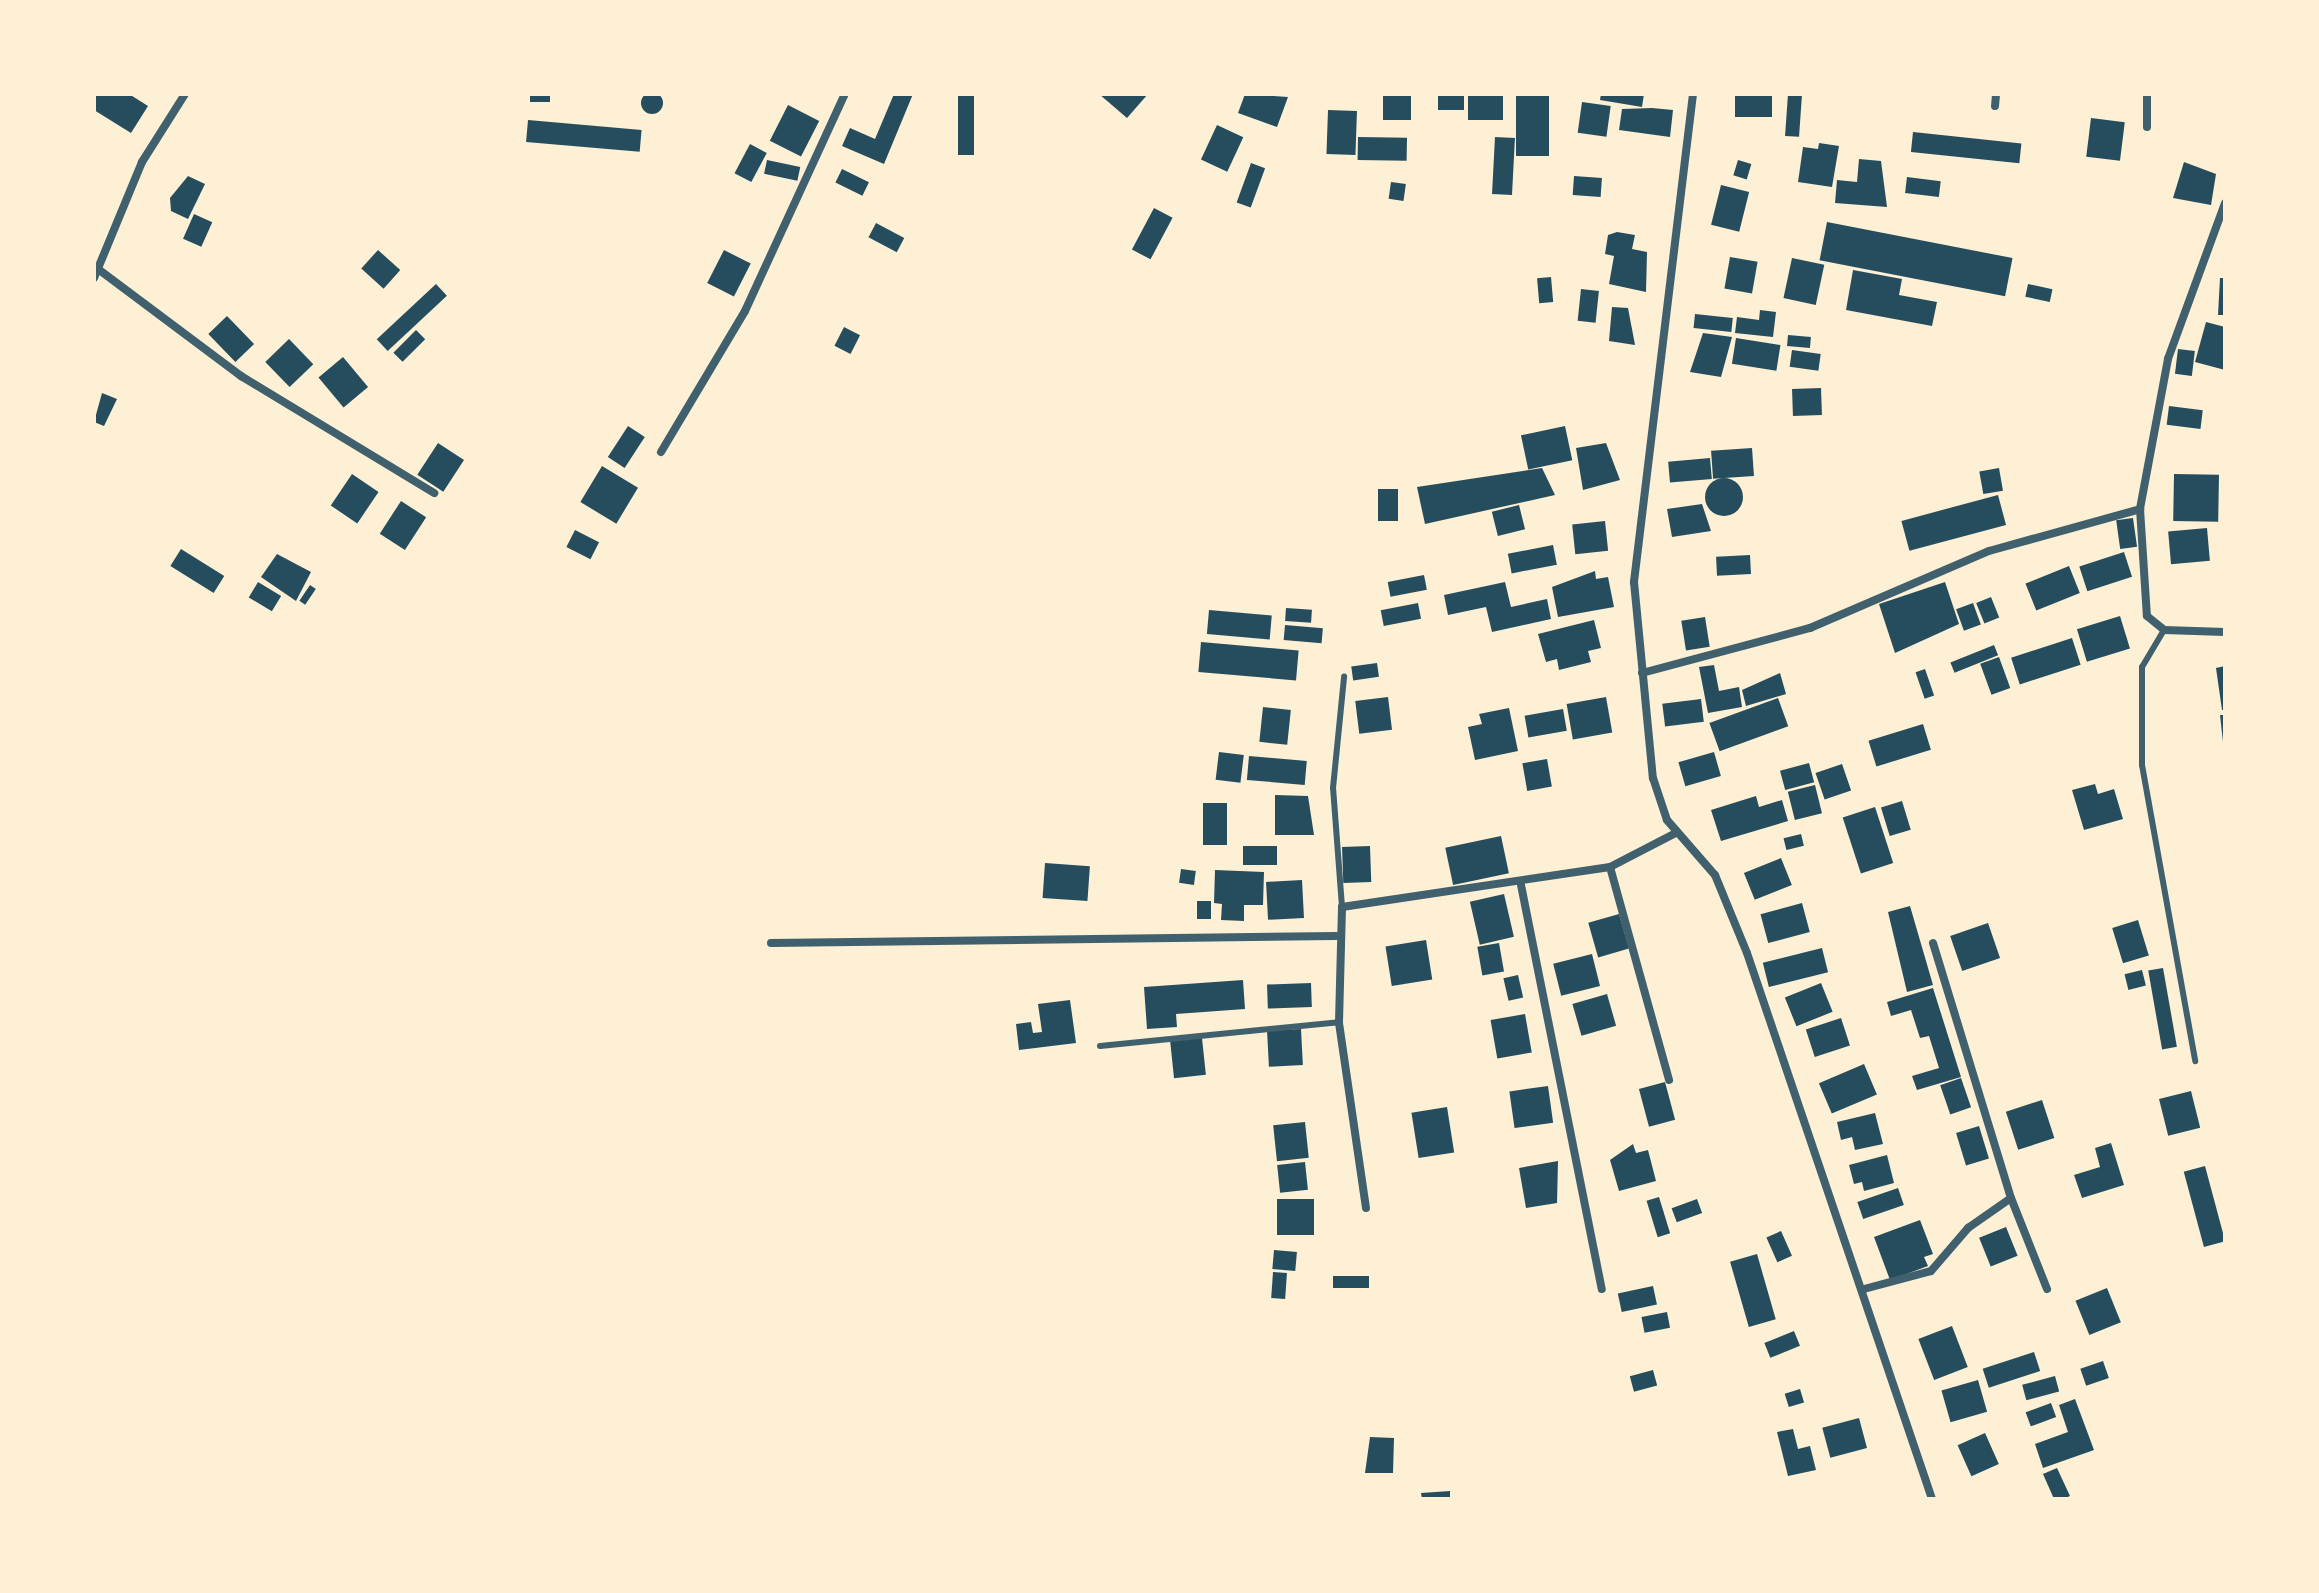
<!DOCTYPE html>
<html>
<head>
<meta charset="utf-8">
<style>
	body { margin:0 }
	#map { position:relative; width:2319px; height:1593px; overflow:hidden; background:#fdf0d5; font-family:Rubik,sans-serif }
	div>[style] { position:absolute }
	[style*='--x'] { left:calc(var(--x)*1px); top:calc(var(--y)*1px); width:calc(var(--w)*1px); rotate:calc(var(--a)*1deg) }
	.building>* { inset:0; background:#264d5e; transform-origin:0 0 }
	.round { border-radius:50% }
	.service>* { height:6px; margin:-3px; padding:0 3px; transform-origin:3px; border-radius:3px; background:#3f606c }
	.minor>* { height:8px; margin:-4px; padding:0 4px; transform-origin:4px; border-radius:4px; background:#3f606c }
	span { translate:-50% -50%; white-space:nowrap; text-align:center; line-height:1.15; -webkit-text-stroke:8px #fdf0d5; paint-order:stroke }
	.frame { position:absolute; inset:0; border:96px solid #fdf0d5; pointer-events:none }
</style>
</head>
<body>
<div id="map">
	<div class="building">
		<i class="round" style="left:641px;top:92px;width:22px;height:22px"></i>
		<i style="clip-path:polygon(94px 94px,129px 94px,148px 106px,131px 133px,94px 110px)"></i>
		<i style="left:530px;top:94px;width:20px;height:8px"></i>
		<i style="clip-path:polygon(894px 94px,913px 94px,884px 164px,842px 146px,850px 128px,875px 139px)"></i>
		<i style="left:958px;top:94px;width:16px;height:61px"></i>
		<i style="clip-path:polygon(1099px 94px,1148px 94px,1127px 118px)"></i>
		<i style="clip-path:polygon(1245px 94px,1288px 97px,1277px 127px,1238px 113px)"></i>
		<i style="left:1383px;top:94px;width:28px;height:26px"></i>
		<i style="left:1438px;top:94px;width:26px;height:16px"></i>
		<i style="left:1468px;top:94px;width:35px;height:26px"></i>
		<i style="left:1516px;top:94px;width:33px;height:62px"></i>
		<i style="clip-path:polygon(1601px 94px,1644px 94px,1642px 107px,1600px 100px)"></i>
		<i style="left:1735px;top:94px;width:37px;height:23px"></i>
		<i style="left:1788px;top:94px;width:14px;height:42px;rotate:4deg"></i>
		<i style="left:1582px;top:102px;width:29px;height:31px;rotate:8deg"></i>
		<i style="left:788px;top:105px;width:35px;height:40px;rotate:27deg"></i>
		<i style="clip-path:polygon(1652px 108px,1673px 110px,1670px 137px,1619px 130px,1622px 109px)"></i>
		<i style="left:1328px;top:110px;width:29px;height:44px;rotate:2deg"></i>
		<i style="left:2091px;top:118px;width:34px;height:39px;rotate:7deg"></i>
		<i style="left:528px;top:120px;width:114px;height:22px;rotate:5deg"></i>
		<i style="left:1217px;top:125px;width:29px;height:38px;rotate:25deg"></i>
		<i style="left:1913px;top:132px;width:109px;height:20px;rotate:6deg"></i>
		<i style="left:1358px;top:137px;width:49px;height:23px;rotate:1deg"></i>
		<i style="left:1495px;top:137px;width:20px;height:57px;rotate:3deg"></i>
		<i style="clip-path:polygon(1819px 143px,1839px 146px,1832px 187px,1798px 182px,1803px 147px,1818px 149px)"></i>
		<i style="left:750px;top:144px;width:19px;height:33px;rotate:28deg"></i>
		<i style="clip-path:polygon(1859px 159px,1881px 161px,1887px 207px,1835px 203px,1837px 180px,1857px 182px)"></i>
		<i style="left:767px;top:160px;width:34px;height:14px;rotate:12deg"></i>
		<i style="left:1738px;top:160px;width:14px;height:16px;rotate:17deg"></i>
		<i style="clip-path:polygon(2184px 162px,2216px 174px,2211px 205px,2173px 198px)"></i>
		<i style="left:1251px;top:163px;width:15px;height:42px;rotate:20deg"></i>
		<i style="left:842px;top:169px;width:30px;height:15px;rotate:26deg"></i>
		<i style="clip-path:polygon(188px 176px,205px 184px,188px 219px,171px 211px,170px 198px)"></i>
		<i style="left:1574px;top:176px;width:28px;height:19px;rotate:4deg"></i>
		<i style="left:1907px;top:177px;width:34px;height:16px;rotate:7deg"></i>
		<i style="left:1391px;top:182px;width:15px;height:17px;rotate:8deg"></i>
		<i style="left:1721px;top:185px;width:29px;height:41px;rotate:14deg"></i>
		<i style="left:1154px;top:208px;width:21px;height:47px;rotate:28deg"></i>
		<i style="left:194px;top:214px;width:20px;height:27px;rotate:24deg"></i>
		<i style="left:1827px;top:222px;width:189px;height:39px;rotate:11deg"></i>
		<i style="left:876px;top:223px;width:32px;height:16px;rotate:28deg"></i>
		<i style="clip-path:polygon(1617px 232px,1635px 235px,1632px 249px,1647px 252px,1646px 292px,1609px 284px,1614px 256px,1605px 254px,1608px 235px)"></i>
		<i style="left:378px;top:250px;width:30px;height:25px;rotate:42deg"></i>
		<i style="left:724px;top:250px;width:30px;height:37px;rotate:27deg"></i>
		<i style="left:1730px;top:257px;width:28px;height:32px;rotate:10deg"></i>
		<i style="left:1792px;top:258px;width:33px;height:41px;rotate:12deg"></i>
		<i style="clip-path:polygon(1853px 270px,1902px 279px,1899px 295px,1937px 302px,1932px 326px,1846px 310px)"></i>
		<i style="left:1551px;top:277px;width:25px;height:14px;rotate:85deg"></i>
		<i style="clip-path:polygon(2220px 278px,2225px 278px,2225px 315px,2218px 315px)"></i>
		<i style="left:436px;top:284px;width:16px;height:81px;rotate:47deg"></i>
		<i style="left:2028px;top:284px;width:25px;height:13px;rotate:12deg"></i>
		<i style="left:1581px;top:289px;width:18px;height:32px;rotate:6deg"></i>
		<i style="clip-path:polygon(1612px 307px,1628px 308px,1635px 345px,1609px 341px)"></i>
		<i style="clip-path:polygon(1760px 310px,1776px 312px,1773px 337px,1735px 333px,1737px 317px,1759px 320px)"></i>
		<i style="left:1695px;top:314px;width:38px;height:14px;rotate:6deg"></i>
		<i style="left:227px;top:316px;width:39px;height:26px;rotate:46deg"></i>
		<i style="clip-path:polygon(2206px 322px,2225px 327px,2225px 370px,2195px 362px)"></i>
		<i style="left:844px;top:327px;width:18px;height:21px;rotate:27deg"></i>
		<i style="left:416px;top:330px;width:13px;height:32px;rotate:45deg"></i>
		<i style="clip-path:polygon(1703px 333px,1732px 337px,1721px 377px,1690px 372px)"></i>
		<i style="left:1788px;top:335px;width:23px;height:11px;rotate:5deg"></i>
		<i style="left:1736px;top:338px;width:45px;height:26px;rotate:9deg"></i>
		<i style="left:289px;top:339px;width:35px;height:33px;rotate:46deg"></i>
		<i style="left:2178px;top:349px;width:17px;height:25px;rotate:7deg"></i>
		<i style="left:1792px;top:350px;width:29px;height:17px;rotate:8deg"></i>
		<i style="left:343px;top:357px;width:39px;height:32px;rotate:50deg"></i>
		<i style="left:1821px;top:388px;width:27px;height:29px;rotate:88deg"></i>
		<i style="clip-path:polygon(102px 393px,117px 399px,104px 426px,94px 422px)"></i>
		<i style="left:2169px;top:406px;width:34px;height:19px;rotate:7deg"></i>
		<i style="left:628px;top:426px;width:20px;height:37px;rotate:33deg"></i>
		<i style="left:1565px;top:426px;width:35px;height:45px;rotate:78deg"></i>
		<i style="left:438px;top:443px;width:31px;height:38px;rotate:33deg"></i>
		<i style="clip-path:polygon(1606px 443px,1620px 480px,1583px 490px,1576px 448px)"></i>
		<i style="left:1752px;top:448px;width:28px;height:41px;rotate:86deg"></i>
		<i style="left:1710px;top:458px;width:21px;height:42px;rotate:85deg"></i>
		<i style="left:602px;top:466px;width:42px;height:42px;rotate:31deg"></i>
		<i style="clip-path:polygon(1542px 468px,1555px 495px,1425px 524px,1417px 487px)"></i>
		<i style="left:1999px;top:468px;width:23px;height:20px;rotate:80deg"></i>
		<i style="left:352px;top:474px;width:32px;height:38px;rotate:34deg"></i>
		<i style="left:2174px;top:474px;width:45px;height:47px;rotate:1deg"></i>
		<i class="round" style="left:1705px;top:478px;width:38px;height:38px"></i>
		<i style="left:1378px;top:489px;width:20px;height:32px"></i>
		<i style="left:1998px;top:495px;width:31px;height:100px;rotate:75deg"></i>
		<i style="left:401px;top:501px;width:30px;height:39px;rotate:33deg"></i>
		<i style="clip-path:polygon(1702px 504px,1711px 531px,1672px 537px,1667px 509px)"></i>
		<i style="left:1519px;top:505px;width:25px;height:28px;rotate:76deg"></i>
		<i style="left:2133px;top:518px;width:29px;height:17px;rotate:82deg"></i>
		<i style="left:1605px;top:521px;width:30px;height:33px;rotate:84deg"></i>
		<i style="left:2207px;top:528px;width:33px;height:39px;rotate:85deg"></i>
		<i style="left:575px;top:530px;width:27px;height:19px;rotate:27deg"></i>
		<i style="left:1553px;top:545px;width:20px;height:46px;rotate:79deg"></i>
		<i style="left:181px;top:549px;width:51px;height:20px;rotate:32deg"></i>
		<i style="left:2124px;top:552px;width:26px;height:47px;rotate:72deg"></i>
		<i style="clip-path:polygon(277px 554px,311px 572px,296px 601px,261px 577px)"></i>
		<i style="left:1750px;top:555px;width:19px;height:34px;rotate:87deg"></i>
		<i style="left:2069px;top:566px;width:29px;height:47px;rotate:68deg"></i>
		<i style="clip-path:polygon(1595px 571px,1596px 579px,1608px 577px,1614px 607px,1558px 617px,1552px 587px)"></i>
		<i style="left:1424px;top:575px;width:15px;height:37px;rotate:79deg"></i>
		<i style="left:258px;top:582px;width:27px;height:18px;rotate:31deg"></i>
		<i style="clip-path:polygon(1505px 582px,1511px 607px,1547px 599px,1551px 619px,1492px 632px,1486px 607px,1448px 615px,1444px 595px)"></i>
		<i style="clip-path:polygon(1945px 582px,1959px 624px,1895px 653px,1879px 604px)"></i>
		<i style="left:310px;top:585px;width:7px;height:19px;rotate:34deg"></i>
		<i style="left:1991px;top:597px;width:22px;height:16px;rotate:68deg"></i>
		<i style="left:1418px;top:603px;width:16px;height:38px;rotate:79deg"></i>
		<i style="left:1973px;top:603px;width:23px;height:18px;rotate:70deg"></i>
		<i style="left:1286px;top:608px;width:26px;height:13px;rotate:4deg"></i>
		<i style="left:1209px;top:610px;width:63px;height:24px;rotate:5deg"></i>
		<i style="left:2120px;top:616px;width:34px;height:45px;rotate:73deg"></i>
		<i style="left:1705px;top:617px;width:30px;height:24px;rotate:81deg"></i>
		<i style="clip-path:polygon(1594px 620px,1601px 648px,1588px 651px,1591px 662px,1559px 670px,1557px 659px,1546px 662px,1538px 634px)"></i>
		<i style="left:1285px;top:625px;width:38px;height:15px;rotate:5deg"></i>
		<i style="left:2072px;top:638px;width:28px;height:64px;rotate:72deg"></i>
		<i style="left:1201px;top:642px;width:98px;height:30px;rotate:5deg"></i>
		<i style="left:1994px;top:645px;width:11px;height:47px;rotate:68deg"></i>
		<i style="left:1999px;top:657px;width:33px;height:20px;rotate:70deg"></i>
		<i style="left:1377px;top:663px;width:14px;height:26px;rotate:82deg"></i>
		<i style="clip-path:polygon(1714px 665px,1719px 691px,1739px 687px,1742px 707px,1708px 713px,1699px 667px)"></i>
		<i style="clip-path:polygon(2225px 666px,2225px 710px,2222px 710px,2216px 668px)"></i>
		<i style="left:1925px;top:669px;width:28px;height:10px;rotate:71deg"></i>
		<i style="clip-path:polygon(1780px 673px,1786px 694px,1746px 706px,1742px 690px)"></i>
		<i style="left:1388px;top:697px;width:33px;height:33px;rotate:83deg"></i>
		<i style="left:1606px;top:697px;width:36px;height:40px;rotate:80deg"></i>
		<i style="left:1778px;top:698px;width:30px;height:73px;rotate:70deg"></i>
		<i style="left:1701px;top:699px;width:23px;height:39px;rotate:83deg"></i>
		<i style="left:1263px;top:707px;width:28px;height:35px;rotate:6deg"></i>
		<i style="clip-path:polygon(1509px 708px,1518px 751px,1475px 760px,1468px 727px,1482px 724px,1479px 714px)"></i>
		<i style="left:1563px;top:709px;width:22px;height:39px;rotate:80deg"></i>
		<i style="clip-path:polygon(2220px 715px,2225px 715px,2225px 742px,2223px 742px)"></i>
		<i style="left:1923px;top:724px;width:27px;height:57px;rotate:73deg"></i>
		<i style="left:1219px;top:752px;width:25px;height:28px;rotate:7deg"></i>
		<i style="left:1714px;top:752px;width:25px;height:37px;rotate:74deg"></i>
		<i style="left:1249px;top:756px;width:58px;height:24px;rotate:5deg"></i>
		<i style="left:1547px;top:759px;width:28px;height:25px;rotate:80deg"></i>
		<i style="left:1809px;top:763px;width:20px;height:30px;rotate:75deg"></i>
		<i style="left:1842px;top:764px;width:28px;height:28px;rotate:71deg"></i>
		<i style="clip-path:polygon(2095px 784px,2098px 794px,2114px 789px,2123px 819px,2084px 830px,2072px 790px)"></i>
		<i style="left:1815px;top:785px;width:29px;height:28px;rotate:76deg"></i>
		<i style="clip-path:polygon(1275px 795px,1308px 796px,1314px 835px,1275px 835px)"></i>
		<i style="clip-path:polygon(1756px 796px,1759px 807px,1782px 800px,1788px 821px,1721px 841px,1711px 810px)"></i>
		<i style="left:1902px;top:801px;width:30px;height:22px;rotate:73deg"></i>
		<i style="left:1203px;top:803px;width:24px;height:42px"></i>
		<i style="left:1875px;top:807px;width:59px;height:34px;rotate:72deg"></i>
		<i style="left:1801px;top:834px;width:12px;height:18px;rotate:76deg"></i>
		<i style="left:1501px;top:836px;width:38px;height:57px;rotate:78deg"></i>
		<i style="left:1277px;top:846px;width:19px;height:34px;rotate:90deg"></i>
		<i style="left:1370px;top:846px;width:36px;height:28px;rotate:88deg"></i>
		<i style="left:1781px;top:858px;width:29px;height:40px;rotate:68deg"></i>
		<i style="left:1045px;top:863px;width:45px;height:35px;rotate:4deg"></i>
		<i style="left:1181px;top:869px;width:15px;height:14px;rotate:8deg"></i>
		<i style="clip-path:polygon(1215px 870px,1264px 872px,1263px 905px,1244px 905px,1244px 921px,1221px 920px,1222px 904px,1214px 903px)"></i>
		<i style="left:1302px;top:880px;width:38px;height:36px;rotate:87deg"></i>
		<i style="left:1504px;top:894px;width:44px;height:35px;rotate:77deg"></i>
		<i style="left:1197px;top:901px;width:14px;height:18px"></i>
		<i style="left:1802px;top:903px;width:30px;height:43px;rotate:75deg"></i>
		<i style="clip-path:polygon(1910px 906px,1933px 985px,1907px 992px,1888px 912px)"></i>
		<i style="left:1619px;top:914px;width:36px;height:32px;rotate:74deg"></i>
		<i style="left:2138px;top:920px;width:37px;height:27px;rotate:73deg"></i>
		<i style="left:1988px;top:923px;width:37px;height:40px;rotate:71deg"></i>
		<i style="left:1426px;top:940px;width:40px;height:41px;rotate:81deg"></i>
		<i style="left:1499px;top:943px;width:29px;height:22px;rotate:80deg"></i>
		<i style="left:1822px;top:948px;width:25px;height:61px;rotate:76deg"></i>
		<i style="left:1592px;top:954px;width:33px;height:40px;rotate:76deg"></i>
		<i style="left:2163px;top:968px;width:80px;height:15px;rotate:80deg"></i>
		<i style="left:2142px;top:970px;width:16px;height:18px;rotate:76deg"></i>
		<i style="left:1518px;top:975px;width:23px;height:15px;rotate:77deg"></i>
		<i style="clip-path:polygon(1243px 980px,1245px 1009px,1176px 1014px,1177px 1027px,1147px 1029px,1144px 987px)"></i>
		<i style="left:1311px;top:983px;width:24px;height:44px;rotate:88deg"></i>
		<i style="left:1821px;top:983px;width:31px;height:39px;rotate:68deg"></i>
		<i style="clip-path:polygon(1933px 988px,1961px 1077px,1917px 1090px,1912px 1076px,1939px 1068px,1929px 1036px,1920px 1038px,1911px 1010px,1891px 1016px,1887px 1002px)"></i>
		<i style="left:1607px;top:994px;width:33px;height:36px;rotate:74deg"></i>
		<i style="clip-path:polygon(1070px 1000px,1076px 1043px,1019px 1050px,1016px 1024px,1031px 1022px,1033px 1033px,1042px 1032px,1038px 1004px)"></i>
		<i style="left:1525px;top:1014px;width:39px;height:35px;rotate:80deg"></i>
		<i style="left:1841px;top:1018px;width:29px;height:37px;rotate:72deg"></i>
		<i style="left:1301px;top:1029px;width:36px;height:34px;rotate:87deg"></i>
		<i style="left:1202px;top:1038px;width:37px;height:32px;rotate:84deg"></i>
		<i style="left:1864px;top:1064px;width:33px;height:49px;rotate:67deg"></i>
		<i style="left:1961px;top:1078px;width:31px;height:22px;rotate:71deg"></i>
		<i style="left:1665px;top:1082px;width:39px;height:27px;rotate:75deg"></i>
		<i style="left:1548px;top:1086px;width:37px;height:39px;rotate:82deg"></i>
		<i style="left:2191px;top:1091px;width:38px;height:33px;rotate:76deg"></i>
		<i style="left:2042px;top:1100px;width:40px;height:38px;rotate:72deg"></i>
		<i style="left:1447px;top:1107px;width:46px;height:36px;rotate:81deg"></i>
		<i style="clip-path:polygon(1875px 1113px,1883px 1144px,1855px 1150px,1852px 1137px,1841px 1140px,1837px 1122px)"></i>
		<i style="left:1305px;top:1122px;width:36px;height:32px;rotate:84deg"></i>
		<i style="left:1979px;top:1126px;width:34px;height:24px;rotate:73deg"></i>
		<i style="clip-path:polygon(2111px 1143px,2124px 1185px,2082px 1198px,2074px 1175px,2100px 1167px,2095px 1148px)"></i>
		<i style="clip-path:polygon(1633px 1144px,1636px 1153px,1648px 1150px,1656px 1181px,1619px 1191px,1610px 1160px)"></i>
		<i style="clip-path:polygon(1887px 1155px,1894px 1183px,1864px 1191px,1862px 1182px,1854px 1184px,1849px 1165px)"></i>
		<i style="clip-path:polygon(1558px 1161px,1557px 1203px,1526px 1208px,1519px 1168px)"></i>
		<i style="left:1305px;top:1162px;width:28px;height:28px;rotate:84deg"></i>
		<i style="left:2205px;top:1166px;width:78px;height:22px;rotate:75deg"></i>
		<i style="left:1898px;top:1188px;width:18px;height:43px;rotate:71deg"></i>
		<i style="left:1659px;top:1197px;width:38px;height:13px;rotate:73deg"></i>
		<i style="left:1277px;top:1199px;width:37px;height:36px"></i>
		<i style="left:1697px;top:1199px;width:15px;height:27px;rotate:70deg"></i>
		<i style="clip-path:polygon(1920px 1220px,1933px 1254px,1924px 1257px,1928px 1266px,1890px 1280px,1874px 1237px)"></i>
		<i style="left:2006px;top:1227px;width:31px;height:29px;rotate:68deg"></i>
		<i style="left:1781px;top:1231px;width:27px;height:16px;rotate:66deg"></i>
		<i style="left:1274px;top:1250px;width:23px;height:19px;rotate:5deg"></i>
		<i style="left:1757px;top:1254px;width:68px;height:28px;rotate:74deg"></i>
		<i style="left:1273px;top:1272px;width:14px;height:26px;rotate:4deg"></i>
		<i style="left:1369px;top:1276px;width:12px;height:36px;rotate:90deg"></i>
		<i style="left:1653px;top:1286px;width:19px;height:36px;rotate:78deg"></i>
		<i style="left:2107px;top:1288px;width:37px;height:34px;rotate:68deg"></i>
		<i style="left:1667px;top:1312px;width:16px;height:26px;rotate:79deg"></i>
		<i style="left:1952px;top:1326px;width:44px;height:36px;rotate:69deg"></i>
		<i style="left:1794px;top:1331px;width:16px;height:32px;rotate:68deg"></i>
		<i style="left:2034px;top:1352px;width:20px;height:54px;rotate:72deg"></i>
		<i style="left:2103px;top:1361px;width:18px;height:24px;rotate:71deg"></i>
		<i style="left:1653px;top:1370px;width:16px;height:24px;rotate:75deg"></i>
		<i style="left:2055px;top:1376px;width:16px;height:34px;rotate:75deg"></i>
		<i style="left:1978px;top:1380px;width:33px;height:38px;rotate:74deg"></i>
		<i style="left:1800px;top:1389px;width:14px;height:16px;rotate:73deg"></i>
		<i style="clip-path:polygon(2075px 1399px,2094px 1450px,2043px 1468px,2035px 1444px,2068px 1432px,2059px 1405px)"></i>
		<i style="left:2051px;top:1403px;width:15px;height:27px;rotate:70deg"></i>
		<i style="left:1859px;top:1418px;width:31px;height:38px;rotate:75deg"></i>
		<i style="clip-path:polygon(1793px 1429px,1798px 1449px,1810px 1446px,1816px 1470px,1788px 1476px,1777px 1432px)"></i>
		<i style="left:1985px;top:1433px;width:34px;height:30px;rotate:66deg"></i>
		<i style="clip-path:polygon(1370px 1437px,1394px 1438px,1393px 1473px,1365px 1473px)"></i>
		<i style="clip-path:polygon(2057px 1468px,2070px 1496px,2063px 1499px,2054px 1499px,2043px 1474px)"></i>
		<i style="clip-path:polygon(1450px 1491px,1450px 1499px,1422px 1499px,1421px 1493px)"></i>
	</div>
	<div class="service">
		<i style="--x:2164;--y:630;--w:43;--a:120.7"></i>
		<i style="--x:2142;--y:667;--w:98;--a:90"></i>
		<i style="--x:2142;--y:765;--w:301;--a:79.8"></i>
		<i style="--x:1342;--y:907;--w:119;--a:-94.3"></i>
		<i style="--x:1333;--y:788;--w:112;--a:-84.3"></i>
		<i style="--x:1100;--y:1046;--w:240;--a:-5.7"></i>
	</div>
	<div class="minor">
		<i style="--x:1693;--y:94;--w:492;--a:96.9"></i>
		<i style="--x:1634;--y:582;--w:197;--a:84.5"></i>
		<i style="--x:1653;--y:778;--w:44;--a:71.6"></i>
		<i style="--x:1667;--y:820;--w:73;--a:48.9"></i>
		<i style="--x:1715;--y:875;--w:84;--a:67.7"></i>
		<i style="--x:1747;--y:953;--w:576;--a:71.28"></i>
		<i style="--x:2147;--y:94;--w:33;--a:90"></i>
		<i style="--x:1995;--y:106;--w:12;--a:-85"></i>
		<i style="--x:2225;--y:203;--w:166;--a:110.1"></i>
		<i style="--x:2168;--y:359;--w:153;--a:100.6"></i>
		<i style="--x:2140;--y:509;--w:107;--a:86.3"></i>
		<i style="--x:2147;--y:616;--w:22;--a:39"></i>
		<i style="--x:2164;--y:630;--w:61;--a:1.9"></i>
		<i style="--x:98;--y:269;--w:179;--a:36.8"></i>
		<i style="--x:241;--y:376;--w:226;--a:31.2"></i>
		<i style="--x:94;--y:278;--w:126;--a:-67.5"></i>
		<i style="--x:142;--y:162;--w:80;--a:-57.7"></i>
		<i style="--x:661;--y:452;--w:164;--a:-59.2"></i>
		<i style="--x:745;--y:311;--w:239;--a:-65.3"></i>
		<i style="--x:1642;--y:673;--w:174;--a:-15"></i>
		<i style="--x:1810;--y:628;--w:195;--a:-23.3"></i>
		<i style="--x:1989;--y:551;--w:157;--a:-15.5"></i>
		<i style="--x:1610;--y:867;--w:221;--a:74.5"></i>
		<i style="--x:1521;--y:885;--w:412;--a:78.7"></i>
		<i style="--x:771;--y:943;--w:565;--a:-0.71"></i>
		<i style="--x:1933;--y:943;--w:267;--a:73"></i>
		<i style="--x:2011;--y:1198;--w:98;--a:68.4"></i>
		<i style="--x:1366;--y:1208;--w:188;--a:-98.3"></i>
		<i style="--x:1339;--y:1022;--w:115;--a:-88.5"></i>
		<i style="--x:1342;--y:907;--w:271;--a:-8.5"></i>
		<i style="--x:1610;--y:867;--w:74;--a:-27.3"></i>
		<i style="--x:1864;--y:1289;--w:69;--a:-15"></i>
		<i style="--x:1931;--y:1271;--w:57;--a:-49.3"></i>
		<i style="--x:1968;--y:1228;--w:52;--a:-34.9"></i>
	</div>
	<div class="frame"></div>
</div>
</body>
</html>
